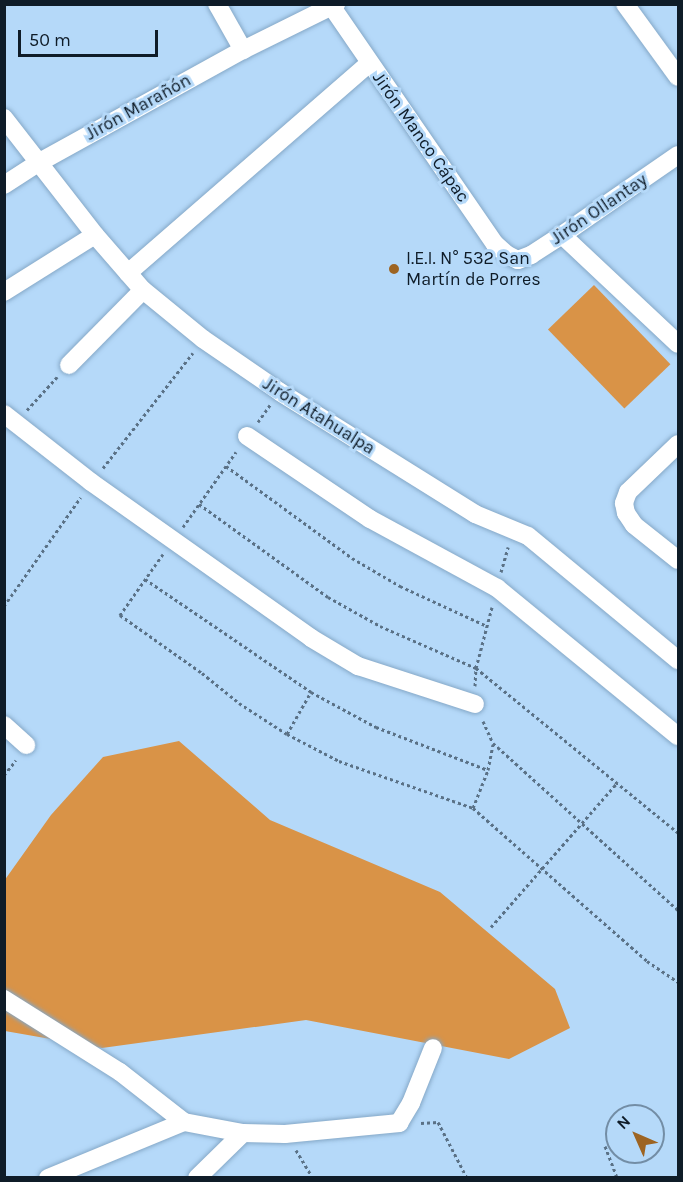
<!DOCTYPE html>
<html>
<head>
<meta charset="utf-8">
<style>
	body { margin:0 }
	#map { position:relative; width:683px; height:1182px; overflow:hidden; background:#b5d9f9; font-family:Karla,sans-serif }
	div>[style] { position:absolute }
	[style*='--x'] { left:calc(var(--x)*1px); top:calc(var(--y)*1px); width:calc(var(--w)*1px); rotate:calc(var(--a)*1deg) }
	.green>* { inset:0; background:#d99347; transform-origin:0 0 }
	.path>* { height:3px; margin-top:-1.5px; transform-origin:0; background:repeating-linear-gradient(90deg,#5a7186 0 3px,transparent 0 6px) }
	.roads { filter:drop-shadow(0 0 2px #85a8c7) drop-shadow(0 0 2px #85a8c7) }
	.minor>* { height:18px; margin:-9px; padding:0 9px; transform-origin:9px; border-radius:9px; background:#fff }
	.dots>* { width:16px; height:16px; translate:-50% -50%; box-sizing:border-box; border:3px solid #b5d9f9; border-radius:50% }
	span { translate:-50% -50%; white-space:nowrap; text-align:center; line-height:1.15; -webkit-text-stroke:6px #b5d9f9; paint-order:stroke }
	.street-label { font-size:18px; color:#0f1c28 }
	.poi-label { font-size:18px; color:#0f1c28 }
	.left { translate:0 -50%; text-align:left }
	.frame { position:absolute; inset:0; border:6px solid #0f1c28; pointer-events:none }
	.north { position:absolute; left:605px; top:1104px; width:60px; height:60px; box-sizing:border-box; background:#b5d9f9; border:2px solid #738da5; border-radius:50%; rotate:315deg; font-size:16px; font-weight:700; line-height:24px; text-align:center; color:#0f1c28 }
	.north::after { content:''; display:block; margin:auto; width:21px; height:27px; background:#9d6422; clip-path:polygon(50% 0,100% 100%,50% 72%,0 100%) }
	.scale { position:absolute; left:18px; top:30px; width:140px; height:27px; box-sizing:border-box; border:3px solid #0f1c28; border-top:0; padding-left:8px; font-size:18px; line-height:21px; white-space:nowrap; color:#0f1c28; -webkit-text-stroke:4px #b5d9f9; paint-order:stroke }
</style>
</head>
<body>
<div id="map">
	<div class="green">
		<i style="left:594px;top:285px;width:110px;height:64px;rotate:46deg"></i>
		<i style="clip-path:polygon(179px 741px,270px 820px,440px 892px,555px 989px,570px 1028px,509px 1059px,306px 1020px,102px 1048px,5px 1031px,4px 881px,51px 815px,103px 757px)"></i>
	</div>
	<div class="path">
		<i style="--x:27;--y:410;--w:45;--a:-47.7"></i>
		<i style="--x:258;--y:422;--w:21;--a:-55"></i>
		<i style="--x:226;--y:466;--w:156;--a:36.1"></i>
		<i style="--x:352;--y:558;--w:56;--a:30.3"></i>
		<i style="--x:400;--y:586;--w:96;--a:24.7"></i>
		<i style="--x:103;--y:468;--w:146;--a:-52"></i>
		<i style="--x:199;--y:504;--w:159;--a:35.8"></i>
		<i style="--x:328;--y:597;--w:60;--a:29.1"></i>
		<i style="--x:380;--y:626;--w:105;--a:23.6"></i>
		<i style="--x:476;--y:668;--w:261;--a:39.2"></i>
		<i style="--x:183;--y:527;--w:92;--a:-54.8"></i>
		<i style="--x:163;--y:554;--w:75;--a:125.2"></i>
		<i style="--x:120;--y:615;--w:100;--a:35.3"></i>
		<i style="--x:202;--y:673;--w:48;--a:39"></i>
		<i style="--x:239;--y:703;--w:57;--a:32.9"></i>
		<i style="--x:287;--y:734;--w:59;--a:27.4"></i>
		<i style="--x:339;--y:761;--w:142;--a:19.3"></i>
		<i style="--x:473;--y:808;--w:232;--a:41.3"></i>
		<i style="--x:647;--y:961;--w:37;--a:34"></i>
		<i style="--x:501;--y:572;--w:26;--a:-74"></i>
		<i style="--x:145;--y:579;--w:201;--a:34.2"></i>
		<i style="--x:311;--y:692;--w:74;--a:28.3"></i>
		<i style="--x:376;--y:727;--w:120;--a:21"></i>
		<i style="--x:4;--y:606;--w:133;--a:-54.8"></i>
		<i style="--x:475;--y:686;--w:18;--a:-87"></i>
		<i style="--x:476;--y:668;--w:63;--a:-75.3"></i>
		<i style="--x:483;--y:721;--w:24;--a:66"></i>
		<i style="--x:493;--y:743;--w:249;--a:42.1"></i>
		<i style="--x:287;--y:734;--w:48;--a:-60.3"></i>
		<i style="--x:4;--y:775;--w:19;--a:-51"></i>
		<i style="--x:473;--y:808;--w:41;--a:-68.5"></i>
		<i style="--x:488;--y:770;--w:26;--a:-79"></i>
		<i style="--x:491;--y:927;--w:190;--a:-48.8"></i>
		<i style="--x:421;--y:1123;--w:17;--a:-3"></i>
		<i style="--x:438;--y:1122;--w:63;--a:62.6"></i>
		<i style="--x:605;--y:1146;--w:34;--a:69"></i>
		<i style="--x:296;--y:1150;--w:33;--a:59"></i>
	</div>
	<div class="roads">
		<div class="minor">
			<i style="--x:217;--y:4;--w:53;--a:60.5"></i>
			<i style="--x:625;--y:4;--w:90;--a:54"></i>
			<i style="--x:332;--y:7;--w:288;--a:55.5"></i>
			<i style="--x:495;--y:244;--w:15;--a:42"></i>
			<i style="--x:506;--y:254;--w:13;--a:27"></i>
			<i style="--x:518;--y:260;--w:14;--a:-21"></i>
			<i style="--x:531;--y:255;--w:37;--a:-33"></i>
			<i style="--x:562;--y:235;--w:141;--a:-34.6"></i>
			<i style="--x:4;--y:118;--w:148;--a:52.1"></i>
			<i style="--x:95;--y:235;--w:50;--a:49"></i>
			<i style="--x:128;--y:273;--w:23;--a:49"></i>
			<i style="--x:143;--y:290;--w:77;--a:39.2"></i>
			<i style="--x:203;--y:339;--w:93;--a:34.5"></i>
			<i style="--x:280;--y:392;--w:230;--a:32"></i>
			<i style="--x:475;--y:514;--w:57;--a:22.5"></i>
			<i style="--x:528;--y:536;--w:195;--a:39.6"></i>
			<i style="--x:4;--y:185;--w:40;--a:-32.9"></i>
			<i style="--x:38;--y:163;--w:234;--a:-28.9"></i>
			<i style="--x:243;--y:50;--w:104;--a:-26.3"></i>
			<i style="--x:562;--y:235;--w:159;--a:43.2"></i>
			<i style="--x:128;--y:273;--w:320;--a:-41"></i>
			<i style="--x:4;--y:292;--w:107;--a:-32.1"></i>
			<i style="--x:69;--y:365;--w:105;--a:-45.4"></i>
			<i style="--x:4;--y:414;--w:110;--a:38"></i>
			<i style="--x:91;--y:482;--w:270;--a:35.3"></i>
			<i style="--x:311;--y:638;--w:55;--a:30.8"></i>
			<i style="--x:358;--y:666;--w:123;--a:18"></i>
			<i style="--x:247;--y:436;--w:148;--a:34"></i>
			<i style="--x:370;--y:519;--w:145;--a:28.5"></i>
			<i style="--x:497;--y:588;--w:234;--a:39.3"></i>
			<i style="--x:678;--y:444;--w:69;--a:136.2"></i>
			<i style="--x:628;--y:492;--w:12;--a:110"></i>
			<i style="--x:624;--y:503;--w:10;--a:79"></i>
			<i style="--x:626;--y:513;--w:14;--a:56"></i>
			<i style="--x:634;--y:525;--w:56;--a:38.5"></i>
			<i style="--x:4;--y:725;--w:30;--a:42"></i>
			<i style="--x:4;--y:999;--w:137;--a:32.2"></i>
			<i style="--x:120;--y:1072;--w:81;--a:38"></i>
			<i style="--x:184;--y:1122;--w:60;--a:10.6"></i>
			<i style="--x:243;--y:1133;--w:42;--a:1.4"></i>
			<i style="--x:285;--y:1134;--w:115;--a:-5.5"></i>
			<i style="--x:399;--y:1123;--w:23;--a:-59"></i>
			<i style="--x:411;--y:1103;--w:59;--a:-68.2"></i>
			<i style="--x:48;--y:1178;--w:147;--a:-22.4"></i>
			<i style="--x:197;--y:1178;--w:64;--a:-44.4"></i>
		</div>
	</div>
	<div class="dots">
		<i style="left:394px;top:269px;background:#9d6422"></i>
	</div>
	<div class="street-label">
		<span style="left:138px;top:107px;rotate:-29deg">Jirón Marañón</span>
		<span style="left:421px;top:137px;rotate:55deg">Jirón Manco Cápac</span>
		<span style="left:599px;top:209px;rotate:-34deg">Jirón Ollantay</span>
		<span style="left:319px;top:416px;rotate:32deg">Jirón Atahualpa</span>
	</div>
	<div class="poi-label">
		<span class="left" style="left:406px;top:269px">I.E.I. N° 532 San<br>Martín de Porres</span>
	</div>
	<div class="frame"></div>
	<div class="north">N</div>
	<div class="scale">50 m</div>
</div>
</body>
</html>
